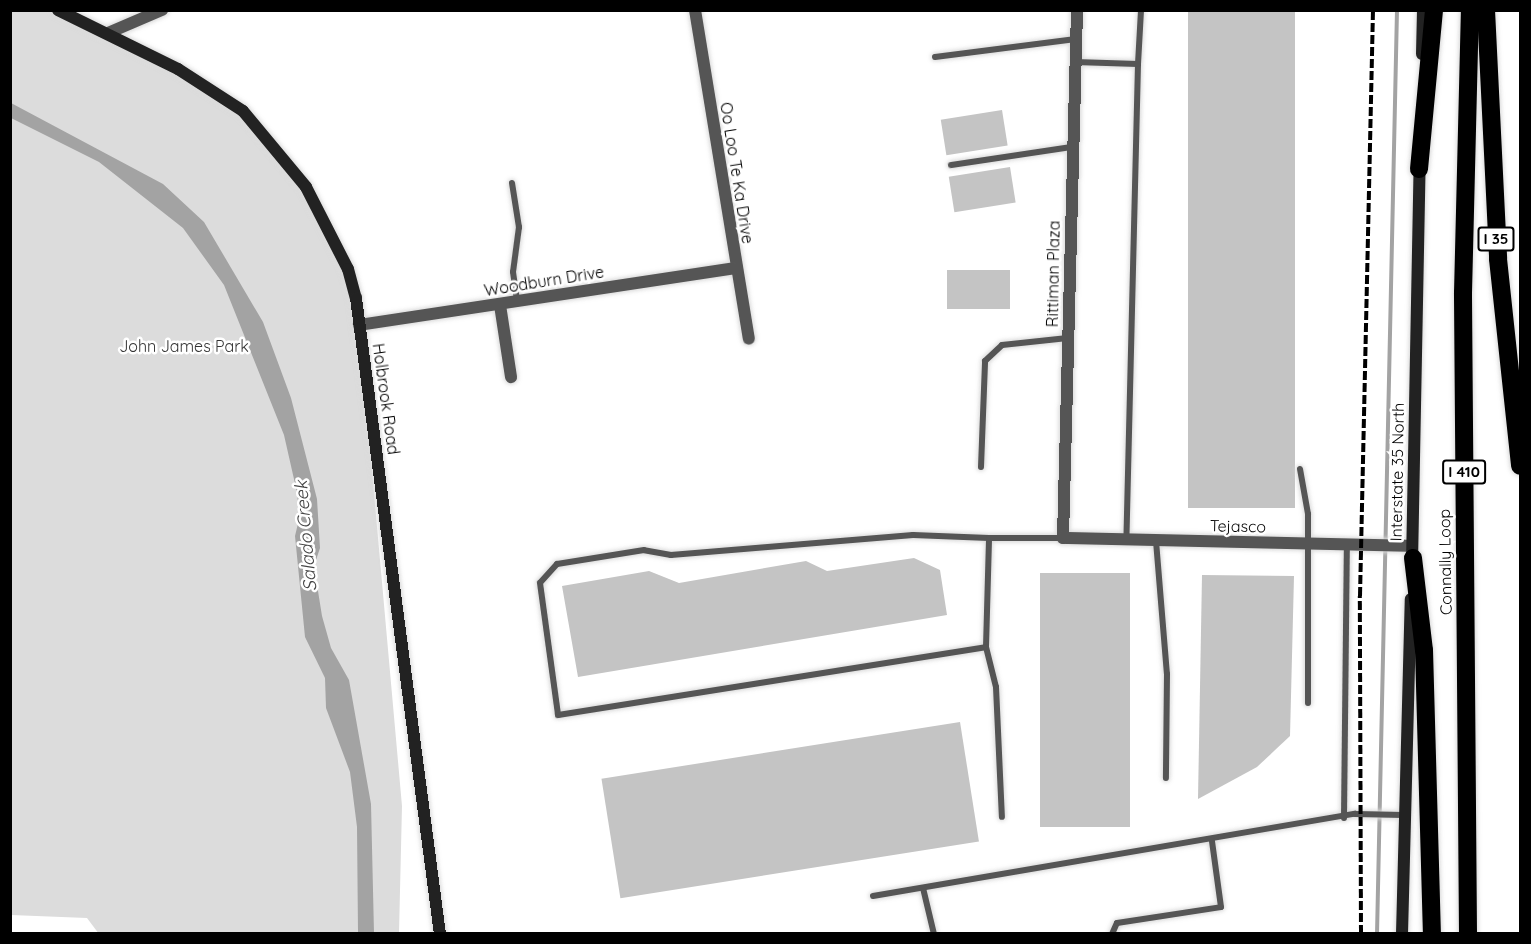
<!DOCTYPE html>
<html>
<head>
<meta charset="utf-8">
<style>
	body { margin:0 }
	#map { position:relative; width:1531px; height:944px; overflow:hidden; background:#fff; font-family:Quicksand,sans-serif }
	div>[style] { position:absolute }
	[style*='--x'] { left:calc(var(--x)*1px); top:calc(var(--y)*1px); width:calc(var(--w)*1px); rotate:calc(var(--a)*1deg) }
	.green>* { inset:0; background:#dcdcdc }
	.water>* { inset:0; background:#a3a3a3 }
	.stream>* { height:4px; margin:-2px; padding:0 2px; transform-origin:2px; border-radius:2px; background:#a3a3a3 }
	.building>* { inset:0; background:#c4c4c4; transform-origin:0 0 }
	.roads { filter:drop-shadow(0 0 2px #dbdbdb) drop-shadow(0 0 2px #dbdbdb) }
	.lane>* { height:6px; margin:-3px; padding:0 3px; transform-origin:3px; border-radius:3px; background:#555 }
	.street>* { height:12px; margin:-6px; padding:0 6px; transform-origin:6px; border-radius:6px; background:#555 }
	.secondary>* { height:12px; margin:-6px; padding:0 6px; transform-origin:6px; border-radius:6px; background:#222 }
	.highway>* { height:18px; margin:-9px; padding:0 9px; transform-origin:9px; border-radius:9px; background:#000 }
	.rail>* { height:4px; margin-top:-2px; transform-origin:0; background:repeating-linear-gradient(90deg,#000 0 9px,transparent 0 12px) }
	span { translate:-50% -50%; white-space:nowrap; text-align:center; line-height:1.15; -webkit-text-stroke:5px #fff; paint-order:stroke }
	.shield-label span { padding:2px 4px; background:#fff; border:2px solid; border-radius:4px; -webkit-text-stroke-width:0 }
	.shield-label { font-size:15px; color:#000; font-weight:700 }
	.street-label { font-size:16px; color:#000 }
	.park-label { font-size:16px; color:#333 }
	.water-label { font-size:18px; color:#444; font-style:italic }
	.frame { position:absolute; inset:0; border:12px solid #000; pointer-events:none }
</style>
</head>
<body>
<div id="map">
	<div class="green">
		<i style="clip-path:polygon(10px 11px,55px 11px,227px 98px,294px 171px,334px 240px,359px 325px,402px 806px,399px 933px,99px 934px,87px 918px,11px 915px)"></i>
	</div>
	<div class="water">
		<i style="clip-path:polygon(11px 103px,163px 184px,204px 222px,263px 322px,291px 398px,317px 499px,320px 548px,314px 566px,322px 616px,331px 648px,349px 680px,371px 804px,374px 933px,358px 933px,357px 827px,350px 772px,326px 708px,325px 678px,305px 637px,295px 536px,300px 515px,296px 488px,284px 435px,224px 285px,183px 228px,99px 162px,11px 118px)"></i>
	</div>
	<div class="stream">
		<i style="--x:1377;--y:934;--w:924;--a:-88.76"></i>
	</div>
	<div class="building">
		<i style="left:1188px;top:10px;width:107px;height:498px"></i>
		<i style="left:1002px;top:110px;width:36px;height:62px;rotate:81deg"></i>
		<i style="left:1010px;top:167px;width:36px;height:62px;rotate:81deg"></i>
		<i style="left:1010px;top:270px;width:39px;height:63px;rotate:90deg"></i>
		<i style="clip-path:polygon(914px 558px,940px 570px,947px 615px,578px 677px,562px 586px,649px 571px,679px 583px,806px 561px,827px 571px)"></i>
		<i style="left:1040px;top:573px;width:90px;height:254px"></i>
		<i style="clip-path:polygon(1202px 575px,1294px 576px,1290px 736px,1257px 767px,1198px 799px)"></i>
		<i style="left:960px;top:722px;width:121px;height:363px;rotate:81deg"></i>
	</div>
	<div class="roads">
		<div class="lane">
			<i style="--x:935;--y:57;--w:142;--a:-7.3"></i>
			<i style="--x:1075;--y:62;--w:63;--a:1.8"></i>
			<i style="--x:1138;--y:64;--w:475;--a:91.4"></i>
			<i style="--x:1138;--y:64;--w:54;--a:-86.8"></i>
			<i style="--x:951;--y:165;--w:122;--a:-8.5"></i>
			<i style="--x:512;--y:183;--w:45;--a:81"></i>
			<i style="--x:519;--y:227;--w:45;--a:97.6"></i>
			<i style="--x:513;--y:272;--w:30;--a:82"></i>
			<i style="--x:981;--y:467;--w:106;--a:-87.8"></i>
			<i style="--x:985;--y:361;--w:23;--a:-43"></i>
			<i style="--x:1002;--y:345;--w:66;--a:-6.1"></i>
			<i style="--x:1300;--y:469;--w:46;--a:79.9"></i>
			<i style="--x:1308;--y:514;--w:189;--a:90"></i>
			<i style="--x:989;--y:538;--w:76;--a:-177.7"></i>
			<i style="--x:913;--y:535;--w:243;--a:175.3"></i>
			<i style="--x:671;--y:555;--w:27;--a:-170"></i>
			<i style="--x:644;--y:550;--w:88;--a:170.9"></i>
			<i style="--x:557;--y:564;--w:25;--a:132"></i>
			<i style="--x:540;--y:583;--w:133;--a:82.2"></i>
			<i style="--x:558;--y:715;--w:433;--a:-9"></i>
			<i style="--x:986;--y:647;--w:109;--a:-88.4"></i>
			<i style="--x:989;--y:538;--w:74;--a:0"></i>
			<i style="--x:1156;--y:541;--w:133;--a:85.3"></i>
			<i style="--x:1167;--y:674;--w:104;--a:90.6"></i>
			<i style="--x:986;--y:647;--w:41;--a:76"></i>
			<i style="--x:996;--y:687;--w:130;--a:87.4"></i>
			<i style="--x:1344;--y:818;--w:272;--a:-89.4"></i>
			<i style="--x:923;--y:888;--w:47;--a:76.6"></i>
			<i style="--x:873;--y:896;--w:489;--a:-9.7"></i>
			<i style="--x:1355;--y:814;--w:49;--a:1.2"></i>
			<i style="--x:1112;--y:934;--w:12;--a:-66"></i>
			<i style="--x:1117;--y:923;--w:105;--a:-8.7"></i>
			<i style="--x:1221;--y:907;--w:67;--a:-97.8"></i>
		</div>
		<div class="street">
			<i style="--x:695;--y:10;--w:333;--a:80.7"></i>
			<i style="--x:1077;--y:10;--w:528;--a:91.52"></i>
			<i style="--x:1063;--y:538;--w:349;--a:1.3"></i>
			<i style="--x:108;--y:33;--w:59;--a:-23.1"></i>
			<i style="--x:500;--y:305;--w:73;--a:81.3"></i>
			<i style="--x:359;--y:325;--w:380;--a:-8.6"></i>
		</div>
		<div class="secondary">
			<i style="--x:58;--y:10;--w:134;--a:26.2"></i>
			<i style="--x:178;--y:69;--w:77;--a:32.9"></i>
			<i style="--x:243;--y:111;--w:99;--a:50.3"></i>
			<i style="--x:306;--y:187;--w:92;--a:62.9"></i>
			<i style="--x:348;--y:269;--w:30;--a:75"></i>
			<i style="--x:356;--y:298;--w:642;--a:82.48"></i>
			<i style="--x:1422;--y:54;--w:44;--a:-88.7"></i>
			<i style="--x:1412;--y:563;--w:399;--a:-88.9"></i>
			<i style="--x:1402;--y:934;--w:335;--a:-88.5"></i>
		</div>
		<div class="highway">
			<i style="--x:1486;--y:10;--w:249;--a:87.2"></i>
			<i style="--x:1498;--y:259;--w:208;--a:83.9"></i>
			<i style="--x:1419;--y:169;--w:160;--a:-84.6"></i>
			<i style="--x:1413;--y:558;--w:93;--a:83.2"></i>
			<i style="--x:1424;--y:650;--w:284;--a:88.4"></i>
			<i style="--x:1468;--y:934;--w:641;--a:-90.45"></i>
			<i style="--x:1463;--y:293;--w:283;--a:-88.6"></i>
		</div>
	</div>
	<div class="rail">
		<i style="--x:1361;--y:934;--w:338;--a:-90.2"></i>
		<i style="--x:1360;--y:596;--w:586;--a:-88.73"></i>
	</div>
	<div class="shield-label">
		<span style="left:1496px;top:239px">I 35</span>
		<span style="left:1464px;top:472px">I 410</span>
	</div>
	<div class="street-label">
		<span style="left:737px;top:173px;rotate:81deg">Oo Loo Te Ka Drive</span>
		<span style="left:1053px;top:274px;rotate:-89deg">Rittiman Plaza</span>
		<span style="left:544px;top:281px;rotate:-9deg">Woodburn Drive</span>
		<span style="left:386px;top:399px;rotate:82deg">Holbrook Road</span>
		<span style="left:1397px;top:472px;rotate:-89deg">Interstate 35 North</span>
		<span style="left:1238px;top:526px;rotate:1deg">Tejasco</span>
		<span style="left:1445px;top:562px;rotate:-91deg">Connally Loop</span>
	</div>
	<div class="park-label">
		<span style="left:184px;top:346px">John James Park</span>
	</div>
	<div class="water-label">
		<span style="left:306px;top:536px;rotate:-95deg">Salado Creek</span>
	</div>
	<div class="frame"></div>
</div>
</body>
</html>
